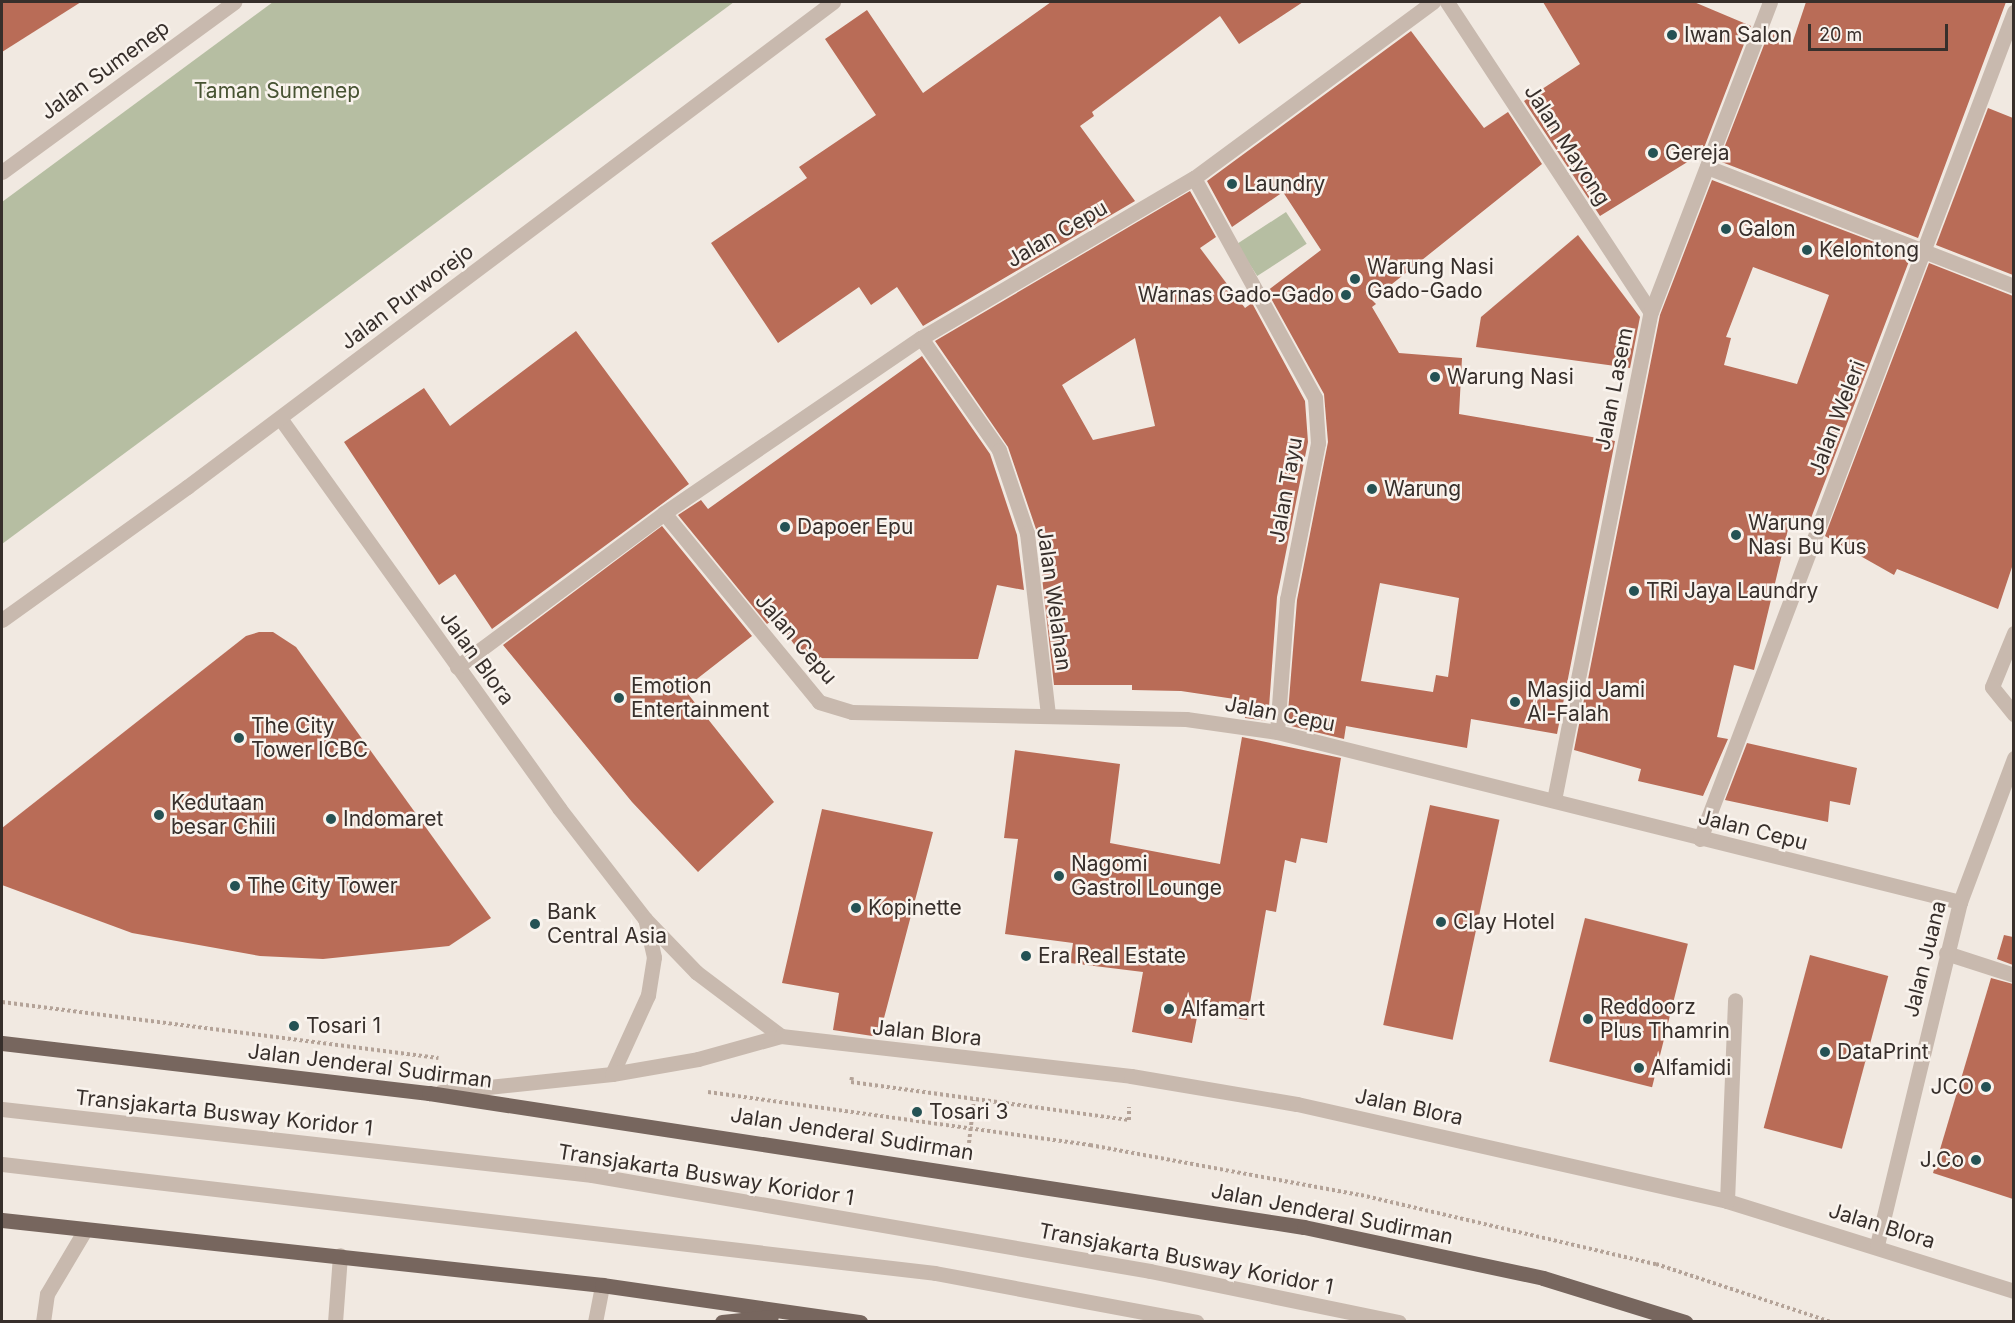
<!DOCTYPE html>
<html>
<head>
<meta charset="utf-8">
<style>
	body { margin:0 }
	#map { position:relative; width:2015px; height:1323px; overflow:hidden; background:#f1e9e1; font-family:Inter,sans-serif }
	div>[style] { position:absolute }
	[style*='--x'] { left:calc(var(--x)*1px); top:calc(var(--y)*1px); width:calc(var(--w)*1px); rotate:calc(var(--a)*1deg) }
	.green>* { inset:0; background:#b6bea2; transform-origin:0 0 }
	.building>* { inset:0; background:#b96c57; transform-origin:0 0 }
	.path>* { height:4px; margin-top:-2px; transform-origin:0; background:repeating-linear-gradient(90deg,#b4a398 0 3px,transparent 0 6px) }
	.minor>* { height:15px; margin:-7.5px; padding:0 7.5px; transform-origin:7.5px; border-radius:7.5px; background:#c8b9ae }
	.major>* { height:15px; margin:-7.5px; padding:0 7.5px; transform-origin:7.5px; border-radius:7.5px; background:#77665e }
	.dots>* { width:16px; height:16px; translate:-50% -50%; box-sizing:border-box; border:3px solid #f9f3ed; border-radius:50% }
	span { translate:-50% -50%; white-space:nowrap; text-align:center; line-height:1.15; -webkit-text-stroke:5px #f9f3ed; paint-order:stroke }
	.poi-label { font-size:21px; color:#372f2b }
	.left { translate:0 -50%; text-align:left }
	.right { translate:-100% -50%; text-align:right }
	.street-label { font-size:21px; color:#372f2b }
	.park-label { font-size:21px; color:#475332 }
	.frame { position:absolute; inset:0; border:3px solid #372f2b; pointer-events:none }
	.scale { position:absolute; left:1808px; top:24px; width:140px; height:27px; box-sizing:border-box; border:3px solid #372f2b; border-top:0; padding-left:8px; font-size:18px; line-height:21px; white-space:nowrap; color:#372f2b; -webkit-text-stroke:4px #f9f3ed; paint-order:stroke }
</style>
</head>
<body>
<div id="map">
	<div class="green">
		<i style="clip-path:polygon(273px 2px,734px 2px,2px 544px,2px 202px)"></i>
		<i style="left:1286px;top:212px;width:38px;height:59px;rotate:57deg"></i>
	</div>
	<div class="building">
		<i style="clip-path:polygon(2px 2px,81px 2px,2px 52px)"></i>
		<i style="clip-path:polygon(1051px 2px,1303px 2px,1239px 44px,1220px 16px,1092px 112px,1094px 116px,1080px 126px,1135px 201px,923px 326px,897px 287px,871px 305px,859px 287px,778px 343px,711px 243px,807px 178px,799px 167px,876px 115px,825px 39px,867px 10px,923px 93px)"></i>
		<i style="clip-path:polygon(1543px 2px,1694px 2px,1751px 26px,1702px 153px,1600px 216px,1524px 101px,1580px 64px)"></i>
		<i style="clip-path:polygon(1806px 2px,2006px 2px,1918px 238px,1719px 161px,1769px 32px,1793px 41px)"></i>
		<i style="clip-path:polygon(evenodd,1411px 31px,1484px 128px,1508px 112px,1542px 164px,1372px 300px,1376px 304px,1372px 307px,1399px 353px,1462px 358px,1459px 414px,1615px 441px,1557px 734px,1471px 719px,1467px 748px,1346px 726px,1344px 739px,1287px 725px,1297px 600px,1328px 442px,1324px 394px,1267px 291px,1321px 250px,1283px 192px,1232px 227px,1207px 181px,1411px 31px,1380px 583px,1459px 598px,1448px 677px,1436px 675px,1433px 692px,1361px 681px,1380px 583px)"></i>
		<i style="clip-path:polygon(1988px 108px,2013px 118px,2013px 275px,1936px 245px)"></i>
		<i style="clip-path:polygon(evenodd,1712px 180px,1911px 256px,1808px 526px,1791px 517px,1754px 670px,1734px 665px,1717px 737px,1728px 739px,1703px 796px,1638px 781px,1641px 769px,1574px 750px,1660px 315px,1712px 180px,1753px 267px,1829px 295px,1797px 384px,1724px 365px,1731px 338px,1726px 337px,1753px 267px)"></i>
		<i style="clip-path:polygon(evenodd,1190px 191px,1216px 237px,1200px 248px,1245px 308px,1252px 303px,1305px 401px,1308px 442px,1277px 597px,1268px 721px,1245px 718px,1248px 701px,1181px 691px,1132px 690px,1132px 685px,1054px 685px,1037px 532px,1008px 447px,935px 341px,1190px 191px,1135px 338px,1155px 426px,1093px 440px,1062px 385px,1135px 338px)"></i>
		<i style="clip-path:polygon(1578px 235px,1640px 317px,1630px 368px,1476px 347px,1481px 317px)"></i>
		<i style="clip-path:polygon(1929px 263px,2013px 296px,2013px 564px,1998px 609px,1897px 569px,1894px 575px,1825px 536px)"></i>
		<i style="clip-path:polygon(576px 331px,689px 484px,492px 629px,455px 574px,439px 585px,344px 442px,424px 388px,450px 426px)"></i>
		<i style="clip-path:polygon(922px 356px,990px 454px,1017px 535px,1024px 590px,997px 585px,978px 659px,804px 658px,775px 618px,767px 624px,678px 515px,701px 500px,708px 509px)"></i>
		<i style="clip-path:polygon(662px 526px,752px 636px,684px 689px,774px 802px,698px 872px,632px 802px,503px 645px)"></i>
		<i style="clip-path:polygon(259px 632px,273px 632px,296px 647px,491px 918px,449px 946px,323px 959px,260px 956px,132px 933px,2px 885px,2px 828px,246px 636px)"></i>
		<i style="clip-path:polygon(1242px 737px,1341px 758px,1327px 843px,1301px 838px,1296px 863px,1285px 860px,1276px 912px,1266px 910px,1247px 1020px,1198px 1012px,1192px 1043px,1132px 1032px,1143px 972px,1070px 963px,1073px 943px,1005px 934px,1018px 839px,1004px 838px,1015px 750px,1120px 764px,1110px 843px,1220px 864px)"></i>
		<i style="clip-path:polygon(1747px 743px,1857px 768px,1850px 805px,1830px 801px,1828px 822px,1725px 800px)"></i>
		<i style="left:1430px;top:805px;width:71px;height:225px;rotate:12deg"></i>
		<i style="clip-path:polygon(822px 809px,933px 832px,879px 1037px,833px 1030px,839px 993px,782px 983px)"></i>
		<i style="left:1585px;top:918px;width:106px;height:148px;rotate:14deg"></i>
		<i style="clip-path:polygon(2004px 935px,2013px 937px,2013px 965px,1997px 959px)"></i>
		<i style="left:1810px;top:955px;width:81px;height:179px;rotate:15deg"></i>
		<i style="clip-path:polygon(1991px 978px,2013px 984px,2013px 1199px,1933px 1173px)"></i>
	</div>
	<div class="path">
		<i style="--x:2;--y:1002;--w:440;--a:7.3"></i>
		<i style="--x:852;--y:1077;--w:5;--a:101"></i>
		<i style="--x:851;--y:1082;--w:281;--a:7.8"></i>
		<i style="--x:1129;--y:1120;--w:13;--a:-90"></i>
		<i style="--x:708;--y:1092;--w:386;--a:7.9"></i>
		<i style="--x:1090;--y:1145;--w:276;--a:10.5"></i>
		<i style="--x:1361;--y:1195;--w:303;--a:13.2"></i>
		<i style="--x:1656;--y:1264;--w:184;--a:18.3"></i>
		<i style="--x:969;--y:1143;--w:43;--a:-83.4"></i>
	</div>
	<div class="minor">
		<i style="--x:1447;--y:2;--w:371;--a:56.7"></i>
		<i style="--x:1707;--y:167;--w:329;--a:21.2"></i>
		<i style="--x:2;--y:172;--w:288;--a:-36.2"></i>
		<i style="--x:1194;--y:178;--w:251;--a:61.2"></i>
		<i style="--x:1315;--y:398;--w:45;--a:86.2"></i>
		<i style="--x:1318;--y:443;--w:159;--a:101.2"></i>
		<i style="--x:1287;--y:599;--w:133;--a:94.3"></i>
		<i style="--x:921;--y:338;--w:136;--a:55.1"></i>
		<i style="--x:999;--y:450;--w:88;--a:71.4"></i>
		<i style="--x:1027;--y:533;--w:182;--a:83.4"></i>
		<i style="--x:280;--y:418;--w:480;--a:54.4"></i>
		<i style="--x:559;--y:808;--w:140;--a:52.2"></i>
		<i style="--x:645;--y:919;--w:74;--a:46.1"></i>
		<i style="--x:696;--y:972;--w:106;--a:37"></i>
		<i style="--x:664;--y:513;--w:244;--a:50.6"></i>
		<i style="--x:819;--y:702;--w:34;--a:17"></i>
		<i style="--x:852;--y:712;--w:334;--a:1.2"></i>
		<i style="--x:1186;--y:719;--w:92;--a:8.1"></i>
		<i style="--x:1277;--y:732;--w:704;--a:13.98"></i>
		<i style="--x:2;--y:620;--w:228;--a:-35.7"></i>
		<i style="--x:187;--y:487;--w:808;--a:-36.9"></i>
		<i style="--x:2014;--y:633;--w:58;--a:112.2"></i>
		<i style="--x:1992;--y:687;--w:35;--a:51"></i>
		<i style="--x:457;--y:667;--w:258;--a:-36.6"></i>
		<i style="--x:664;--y:513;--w:311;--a:-34.3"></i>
		<i style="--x:921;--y:338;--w:316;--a:-30.4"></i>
		<i style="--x:1194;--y:178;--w:297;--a:-36.4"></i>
		<i style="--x:1554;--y:800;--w:498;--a:-78.8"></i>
		<i style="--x:1651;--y:312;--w:332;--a:-69"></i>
		<i style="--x:1700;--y:839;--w:885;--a:-69.21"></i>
		<i style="--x:1946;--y:953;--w:71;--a:17.9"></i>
		<i style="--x:612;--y:1074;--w:87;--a:-65.5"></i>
		<i style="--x:648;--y:995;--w:38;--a:-81"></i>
		<i style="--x:654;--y:957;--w:39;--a:-103"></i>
		<i style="--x:441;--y:1092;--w:172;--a:-6"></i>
		<i style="--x:612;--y:1074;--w:87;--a:-9.9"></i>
		<i style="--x:698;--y:1059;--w:86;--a:-15.5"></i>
		<i style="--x:781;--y:1036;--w:352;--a:6.5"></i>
		<i style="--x:1131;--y:1076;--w:168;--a:9.6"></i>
		<i style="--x:1297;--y:1104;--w:441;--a:12.7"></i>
		<i style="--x:1727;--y:1201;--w:301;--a:17.4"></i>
		<i style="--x:2;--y:1109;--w:594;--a:6.38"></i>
		<i style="--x:592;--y:1175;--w:566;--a:9.76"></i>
		<i style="--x:1150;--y:1271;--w:254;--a:11.6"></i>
		<i style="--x:2;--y:1164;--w:939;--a:6.66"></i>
		<i style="--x:935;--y:1273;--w:266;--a:10.6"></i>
		<i style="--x:1727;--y:1201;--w:201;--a:-87.7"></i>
		<i style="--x:1877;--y:1245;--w:353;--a:-76.4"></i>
		<i style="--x:1960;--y:902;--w:154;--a:-69.4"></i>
		<i style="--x:43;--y:1322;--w:28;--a:-82"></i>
		<i style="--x:47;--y:1294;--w:74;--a:-59.3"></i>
		<i style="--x:335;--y:1322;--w:67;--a:-85.7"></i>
		<i style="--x:595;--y:1322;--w:38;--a:-79"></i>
	</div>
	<div class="major">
		<i style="--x:2;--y:1043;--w:430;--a:6.7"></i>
		<i style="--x:429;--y:1093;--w:885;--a:8.71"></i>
		<i style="--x:1304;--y:1227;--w:244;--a:12"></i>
		<i style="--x:1543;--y:1278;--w:149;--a:17.2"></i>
		<i style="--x:2;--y:1220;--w:604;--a:6.18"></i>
		<i style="--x:602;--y:1285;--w:261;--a:8.2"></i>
		<i style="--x:722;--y:1322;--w:49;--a:-5.8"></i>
	</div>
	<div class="dots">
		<i style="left:1672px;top:35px;background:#255254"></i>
		<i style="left:1653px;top:153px;background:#255254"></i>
		<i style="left:1232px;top:184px;background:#255254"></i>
		<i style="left:1726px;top:229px;background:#255254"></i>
		<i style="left:1807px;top:250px;background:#255254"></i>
		<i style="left:1355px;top:279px;background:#255254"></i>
		<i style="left:1346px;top:295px;background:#255254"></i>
		<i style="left:1435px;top:377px;background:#255254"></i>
		<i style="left:1372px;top:489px;background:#255254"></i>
		<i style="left:785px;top:527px;background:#255254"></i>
		<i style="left:1736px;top:535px;background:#255254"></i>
		<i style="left:1634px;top:591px;background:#255254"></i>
		<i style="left:619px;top:698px;background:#255254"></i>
		<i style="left:1515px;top:702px;background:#255254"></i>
		<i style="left:239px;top:738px;background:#255254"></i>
		<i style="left:159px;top:815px;background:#255254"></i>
		<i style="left:331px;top:819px;background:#255254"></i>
		<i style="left:1059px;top:876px;background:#255254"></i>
		<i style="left:235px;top:886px;background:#255254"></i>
		<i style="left:856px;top:908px;background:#255254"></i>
		<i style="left:1441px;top:922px;background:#255254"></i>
		<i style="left:535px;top:924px;background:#255254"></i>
		<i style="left:1026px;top:956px;background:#255254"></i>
		<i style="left:1169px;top:1009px;background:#255254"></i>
		<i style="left:1588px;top:1019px;background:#255254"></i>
		<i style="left:294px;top:1026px;background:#255254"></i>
		<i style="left:1825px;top:1052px;background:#255254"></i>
		<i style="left:1639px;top:1068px;background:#255254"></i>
		<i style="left:1986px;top:1087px;background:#255254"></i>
		<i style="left:917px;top:1112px;background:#255254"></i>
		<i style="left:1976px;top:1160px;background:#255254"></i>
	</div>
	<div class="poi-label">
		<span class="left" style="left:1684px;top:35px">Iwan Salon</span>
		<span class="left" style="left:1665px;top:153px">Gereja</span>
		<span class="left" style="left:1244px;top:184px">Laundry</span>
		<span class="left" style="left:1738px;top:229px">Galon</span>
		<span class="left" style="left:1819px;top:250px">Kelontong</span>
		<span class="left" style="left:1367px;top:279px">Warung Nasi<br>Gado-Gado</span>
		<span class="right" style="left:1334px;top:295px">Warnas Gado-Gado</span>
		<span class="left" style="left:1447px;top:377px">Warung Nasi</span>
		<span class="left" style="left:1384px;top:489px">Warung</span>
		<span class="left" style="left:1748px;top:535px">Warung<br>Nasi Bu Kus</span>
		<span class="left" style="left:797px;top:527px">Dapoer Epu</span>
		<span class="left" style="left:1646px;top:591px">TRi Jaya Laundry</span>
		<span class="left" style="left:631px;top:698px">Emotion<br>Entertainment</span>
		<span class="left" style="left:1527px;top:702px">Masjid Jami<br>Al-Falah</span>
		<span class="left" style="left:251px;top:738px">The City<br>Tower ICBC</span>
		<span class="left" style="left:171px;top:815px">Kedutaan<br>besar Chili</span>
		<span class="left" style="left:343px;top:819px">Indomaret</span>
		<span class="left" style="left:1071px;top:876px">Nagomi<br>Gastrol Lounge</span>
		<span class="left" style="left:247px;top:886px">The City Tower</span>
		<span class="left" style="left:868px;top:908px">Kopinette</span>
		<span class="left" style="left:547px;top:924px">Bank<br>Central Asia</span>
		<span class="left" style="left:1453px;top:922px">Clay Hotel</span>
		<span class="left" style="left:1038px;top:956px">Era Real Estate</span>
		<span class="left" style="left:1600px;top:1019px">Reddoorz<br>Plus Thamrin</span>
		<span class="left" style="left:1181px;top:1009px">Alfamart</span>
		<span class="left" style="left:306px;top:1026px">Tosari 1</span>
		<span class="left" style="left:1837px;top:1052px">DataPrint</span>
		<span class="left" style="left:1651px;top:1068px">Alfamidi</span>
		<span class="right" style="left:1974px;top:1087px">JCO</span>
		<span class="left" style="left:929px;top:1112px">Tosari 3</span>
		<span class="right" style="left:1964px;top:1160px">J.Co</span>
	</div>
	<div class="street-label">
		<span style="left:105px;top:70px;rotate:-36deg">Jalan Sumenep</span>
		<span style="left:1567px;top:145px;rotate:57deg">Jalan Mayong</span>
		<span style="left:1057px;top:234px;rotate:-30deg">Jalan Cepu</span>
		<span style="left:407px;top:297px;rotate:-37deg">Jalan Purworejo</span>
		<span style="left:1614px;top:389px;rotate:-79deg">Jalan Lasem</span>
		<span style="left:1837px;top:418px;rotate:-69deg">Jalan Weleri</span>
		<span style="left:1286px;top:490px;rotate:-80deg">Jalan Tayu</span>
		<span style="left:1054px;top:599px;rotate:82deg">Jalan Welahan</span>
		<span style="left:796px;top:639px;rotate:49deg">Jalan Cepu</span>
		<span style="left:477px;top:658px;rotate:54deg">Jalan Blora</span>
		<span style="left:1280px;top:714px;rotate:11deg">Jalan Cepu</span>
		<span style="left:1753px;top:830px;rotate:14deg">Jalan Cepu</span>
		<span style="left:1925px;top:959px;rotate:-76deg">Jalan Juana</span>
		<span style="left:927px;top:1033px;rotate:6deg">Jalan Blora</span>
		<span style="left:370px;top:1066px;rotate:7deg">Jalan Jenderal Sudirman</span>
		<span style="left:1409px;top:1107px;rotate:12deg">Jalan Blora</span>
		<span style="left:224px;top:1113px;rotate:6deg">Transjakarta Busway Koridor 1</span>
		<span style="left:852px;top:1134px;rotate:9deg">Jalan Jenderal Sudirman</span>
		<span style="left:706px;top:1175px;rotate:9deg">Transjakarta Busway Koridor 1</span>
		<span style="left:1332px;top:1214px;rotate:11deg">Jalan Jenderal Sudirman</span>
		<span style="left:1882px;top:1226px;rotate:17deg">Jalan Blora</span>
		<span style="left:1186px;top:1259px;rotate:11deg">Transjakarta Busway Koridor 1</span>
	</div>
	<div class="park-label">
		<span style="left:277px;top:91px">Taman Sumenep</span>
	</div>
	<div class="frame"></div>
	<div class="scale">20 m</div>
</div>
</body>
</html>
